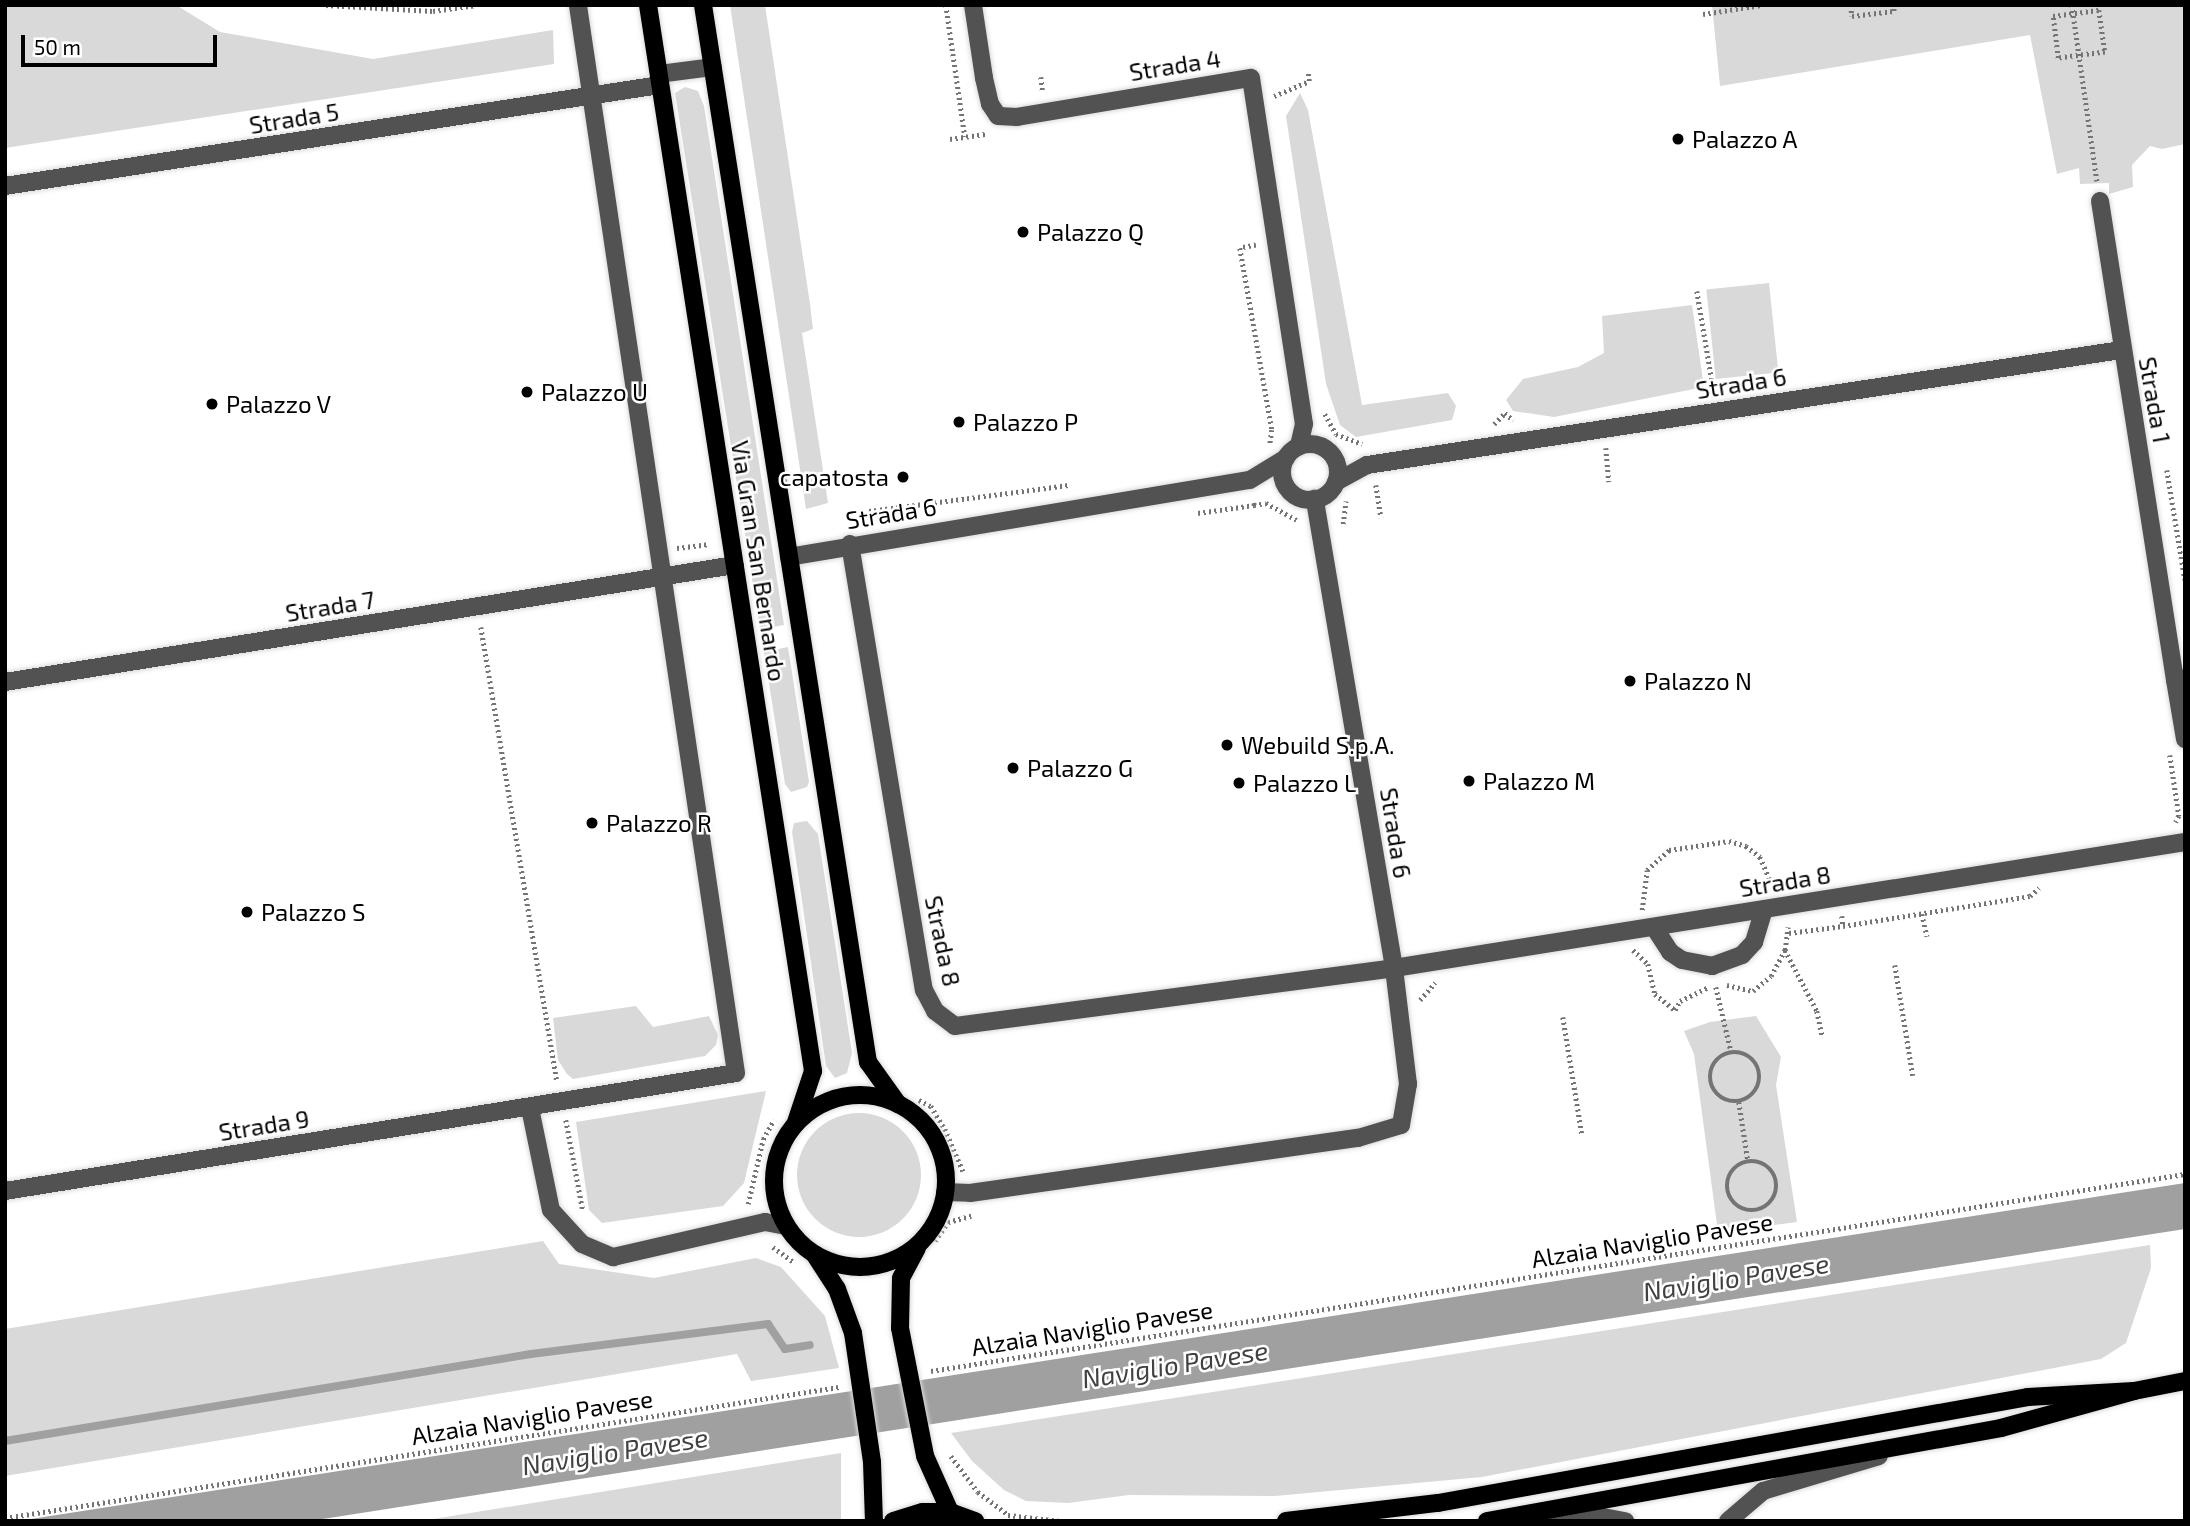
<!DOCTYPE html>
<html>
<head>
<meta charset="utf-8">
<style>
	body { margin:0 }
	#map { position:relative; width:2190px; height:1526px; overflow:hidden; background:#fff; font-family:"Exo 2",sans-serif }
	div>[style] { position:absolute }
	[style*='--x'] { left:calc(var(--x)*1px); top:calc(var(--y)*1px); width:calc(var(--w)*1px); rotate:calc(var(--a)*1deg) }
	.green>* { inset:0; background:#d9d9d9; transform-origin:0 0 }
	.round { border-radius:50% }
	.water>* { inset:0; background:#a0a0a0 }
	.stream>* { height:8px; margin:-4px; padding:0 4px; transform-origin:4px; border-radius:4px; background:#a0a0a0 }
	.path>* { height:4.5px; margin-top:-2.25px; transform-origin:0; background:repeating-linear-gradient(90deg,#747474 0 2px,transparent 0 5.5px) }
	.path>.ring { margin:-2.25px; padding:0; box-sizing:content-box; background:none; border:4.5px solid #747474; border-radius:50% }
	.roads { filter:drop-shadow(0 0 2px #dbdbdb) drop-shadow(0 0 2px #dbdbdb) }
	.minor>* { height:18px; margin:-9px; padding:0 9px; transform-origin:9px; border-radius:9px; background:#525252 }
	.minor>.ring { margin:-9px; padding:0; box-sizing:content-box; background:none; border:18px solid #525252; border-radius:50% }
	.major>* { height:18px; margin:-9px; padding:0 9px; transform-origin:9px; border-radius:9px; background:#000 }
	.major>.ring { margin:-9px; padding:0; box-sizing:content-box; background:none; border:18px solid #000; border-radius:50% }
	.dots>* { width:19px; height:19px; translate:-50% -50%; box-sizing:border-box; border:4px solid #fff; border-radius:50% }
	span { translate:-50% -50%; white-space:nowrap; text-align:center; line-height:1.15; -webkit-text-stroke:5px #fff; paint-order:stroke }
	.street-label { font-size:24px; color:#000 }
	.poi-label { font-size:24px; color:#000 }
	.left { translate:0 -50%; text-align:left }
	.right { translate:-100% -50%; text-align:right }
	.water-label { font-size:26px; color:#414141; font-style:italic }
	.frame { position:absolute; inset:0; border:7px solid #000; pointer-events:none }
	.scale { position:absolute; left:21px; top:35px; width:196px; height:32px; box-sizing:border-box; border:4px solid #000; border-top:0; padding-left:9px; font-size:21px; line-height:24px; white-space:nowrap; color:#000; -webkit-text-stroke:5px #fff; paint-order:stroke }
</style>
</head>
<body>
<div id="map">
	<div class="green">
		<i style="clip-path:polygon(5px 5px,176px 5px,220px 32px,373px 59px,553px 30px,554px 64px,5px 148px)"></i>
		<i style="clip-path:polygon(730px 5px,765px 5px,810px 304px,813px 329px,802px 333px,828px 503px,806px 509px)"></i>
		<i style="clip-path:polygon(1712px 5px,2185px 5px,2185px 144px,2162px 149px,2150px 146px,2132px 165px,2133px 187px,2109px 194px,2109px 183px,2080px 184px,2079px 168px,2057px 174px,2030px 35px,1720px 86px)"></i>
		<i style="clip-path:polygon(685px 87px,698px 91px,704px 106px,784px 625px,760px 629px,675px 93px)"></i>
		<i style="clip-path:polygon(1300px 93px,1308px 110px,1362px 405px,1448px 393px,1456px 406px,1452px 420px,1356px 437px,1340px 425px,1326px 384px,1286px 116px)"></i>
		<i style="left:1769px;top:283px;width:90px;height:63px;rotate:84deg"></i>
		<i style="clip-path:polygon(1692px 305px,1704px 387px,1554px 417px,1513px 411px,1506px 400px,1523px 379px,1578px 367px,1604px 353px,1602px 316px)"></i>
		<i style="clip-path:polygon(788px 647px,809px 782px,807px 787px,791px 792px,785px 784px,764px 652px)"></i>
		<i style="clip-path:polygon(807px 821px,818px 834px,852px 1053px,847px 1073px,835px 1078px,826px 1066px,792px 832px,794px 823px)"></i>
		<i style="clip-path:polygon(636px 1006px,653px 1027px,709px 1016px,718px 1035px,716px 1045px,705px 1056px,573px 1079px,567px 1074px,558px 1060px,553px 1018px)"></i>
		<i style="clip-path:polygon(1756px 1016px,1781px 1057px,1776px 1085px,1797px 1222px,1718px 1232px,1694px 1054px,1684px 1031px,1710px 1022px)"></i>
		<i style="clip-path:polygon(766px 1091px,744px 1183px,723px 1206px,602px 1223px,589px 1210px,576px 1122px)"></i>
		<i class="round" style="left:797px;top:1113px;width:124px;height:124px"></i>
		<i style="clip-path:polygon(543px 1241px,559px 1264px,654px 1278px,756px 1258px,781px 1267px,825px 1316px,839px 1368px,751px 1381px,737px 1354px,5px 1476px,5px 1329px)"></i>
		<i style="clip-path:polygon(2150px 1245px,2151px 1268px,2126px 1343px,2101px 1359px,1482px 1477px,1275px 1496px,1129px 1495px,1068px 1503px,1026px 1501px,1004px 1490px,972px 1461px,951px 1433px)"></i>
		<i style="clip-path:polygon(841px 1453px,841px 1521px,421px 1521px)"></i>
	</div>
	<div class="water">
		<i style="clip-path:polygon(2185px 1183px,2185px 1229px,310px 1521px,18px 1521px)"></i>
	</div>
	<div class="stream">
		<i style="--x:5;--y:1441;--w:533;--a:-9.39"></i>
		<i style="--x:531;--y:1354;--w:239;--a:-7.2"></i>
		<i style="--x:768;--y:1324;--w:30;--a:56"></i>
		<i style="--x:785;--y:1349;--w:25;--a:-9"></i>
	</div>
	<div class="path">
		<i style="--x:326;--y:5;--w:107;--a:3.2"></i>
		<i style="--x:433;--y:11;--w:44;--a:-7.8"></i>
		<i style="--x:946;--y:5;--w:133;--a:81.8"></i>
		<i style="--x:1851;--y:5;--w:11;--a:85"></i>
		<i style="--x:1852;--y:16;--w:42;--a:-6.8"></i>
		<i style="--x:1894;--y:11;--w:6;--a:-99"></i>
		<i style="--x:2072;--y:5;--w:178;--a:81.9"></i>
		<i style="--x:2099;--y:10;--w:42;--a:81.9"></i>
		<i style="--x:2105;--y:52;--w:47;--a:172.7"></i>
		<i style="--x:2058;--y:58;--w:42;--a:-96.8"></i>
		<i style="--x:2053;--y:16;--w:46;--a:-7.4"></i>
		<i style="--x:1703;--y:14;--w:59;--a:-8.8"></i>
		<i style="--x:1041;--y:77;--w:16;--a:83"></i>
		<i style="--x:1274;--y:96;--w:38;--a:-23"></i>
		<i style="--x:1309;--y:81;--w:9;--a:-96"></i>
		<i style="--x:950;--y:139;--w:37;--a:-8"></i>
		<i style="--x:1256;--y:245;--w:16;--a:169"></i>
		<i style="--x:1240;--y:248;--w:185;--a:80"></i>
		<i style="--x:1272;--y:430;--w:14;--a:98"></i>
		<i style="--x:1697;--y:291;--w:103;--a:80.5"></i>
		<i style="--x:1325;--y:414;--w:23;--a:61"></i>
		<i style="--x:1336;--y:434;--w:28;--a:21"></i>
		<i style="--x:1494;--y:424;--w:16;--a:-45"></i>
		<i style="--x:1505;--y:413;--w:11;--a:41"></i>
		<i style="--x:1606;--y:448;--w:34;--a:85"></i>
		<i style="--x:2167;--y:470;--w:111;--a:80.7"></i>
		<i style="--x:1376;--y:485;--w:33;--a:81"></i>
		<i style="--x:1254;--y:505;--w:12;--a:-9"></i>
		<i style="--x:1266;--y:503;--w:35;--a:29"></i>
		<i style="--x:1198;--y:513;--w:57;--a:-8.1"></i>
		<i style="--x:1254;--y:505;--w:5;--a:-101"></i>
		<i style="--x:871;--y:524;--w:13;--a:-99"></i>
		<i style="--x:869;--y:511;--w:203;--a:-7.4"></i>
		<i style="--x:1343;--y:524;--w:23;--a:-83"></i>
		<i style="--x:677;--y:548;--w:33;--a:-7"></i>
		<i style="--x:481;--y:627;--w:460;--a:80.5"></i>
		<i style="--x:2170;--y:755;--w:62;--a:81.6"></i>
		<i style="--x:2179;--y:816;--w:7;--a:117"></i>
		<i style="--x:1642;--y:910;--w:40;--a:-82.9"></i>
		<i style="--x:1647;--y:870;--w:30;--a:-42"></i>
		<i style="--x:1669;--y:850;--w:61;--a:-8.5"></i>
		<i style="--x:1729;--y:841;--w:18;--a:16"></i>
		<i style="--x:1746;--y:846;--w:18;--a:38"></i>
		<i style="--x:1760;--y:857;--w:34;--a:66"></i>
		<i style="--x:1922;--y:914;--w:23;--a:77"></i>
		<i style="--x:1842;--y:916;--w:10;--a:84"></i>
		<i style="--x:1843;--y:926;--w:189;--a:-9.1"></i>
		<i style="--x:2030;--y:896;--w:12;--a:-42"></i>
		<i style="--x:1789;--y:933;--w:54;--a:-7.4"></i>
		<i style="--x:1633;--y:950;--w:21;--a:43"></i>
		<i style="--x:1648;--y:964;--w:31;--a:77"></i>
		<i style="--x:1655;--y:994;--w:26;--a:39"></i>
		<i style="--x:1675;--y:1010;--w:10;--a:-61"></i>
		<i style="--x:1680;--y:1001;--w:32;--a:-26"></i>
		<i style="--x:1785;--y:950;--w:69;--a:62.3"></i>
		<i style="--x:1817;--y:1011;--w:25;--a:78"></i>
		<i style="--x:1895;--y:965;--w:112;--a:80.8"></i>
		<i style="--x:1727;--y:985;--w:27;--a:13"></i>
		<i style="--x:1753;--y:991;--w:23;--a:-40"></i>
		<i style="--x:1771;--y:976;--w:30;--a:-62"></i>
		<i style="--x:1785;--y:950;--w:23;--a:-83"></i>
		<i style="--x:1716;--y:987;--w:66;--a:76.8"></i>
		<i style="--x:1420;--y:1000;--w:23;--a:-49"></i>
		<i style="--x:1563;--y:1017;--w:119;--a:80.8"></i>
		<i class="ring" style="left:1710px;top:1052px;width:45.5px;height:45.5px"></i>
		<i style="--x:919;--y:1100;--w:13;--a:27"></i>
		<i style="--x:931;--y:1106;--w:27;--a:59"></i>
		<i style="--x:945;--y:1129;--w:46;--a:66.8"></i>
		<i style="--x:1739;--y:1102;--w:60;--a:81.3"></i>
		<i style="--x:566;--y:1120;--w:93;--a:79.4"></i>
		<i class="ring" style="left:1727px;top:1161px;width:45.5px;height:45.5px"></i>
		<i style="--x:748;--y:1204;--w:67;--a:-77"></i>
		<i style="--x:763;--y:1139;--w:22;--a:-60"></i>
		<i style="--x:935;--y:1241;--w:23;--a:-56"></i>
		<i style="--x:948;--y:1222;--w:24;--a:-15"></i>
		<i style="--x:773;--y:1247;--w:26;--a:36"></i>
		<i style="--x:931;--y:1371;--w:1269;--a:-8.93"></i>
		<i style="--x:951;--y:1456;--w:45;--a:53.1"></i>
		<i style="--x:978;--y:1492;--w:38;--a:37"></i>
		<i style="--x:1008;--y:1515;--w:53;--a:6.5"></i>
		<i style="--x:5;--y:1518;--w:844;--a:-8.93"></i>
	</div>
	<div class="roads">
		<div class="minor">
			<i style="--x:973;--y:5;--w:74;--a:81.4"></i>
			<i style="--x:984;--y:78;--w:27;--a:77"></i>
			<i style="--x:990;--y:104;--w:14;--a:56"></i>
			<i style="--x:998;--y:116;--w:19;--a:3"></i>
			<i style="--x:1017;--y:117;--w:237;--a:-9.5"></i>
			<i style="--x:1251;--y:78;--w:350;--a:81.3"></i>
			<i style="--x:1304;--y:424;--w:23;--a:103"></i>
			<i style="--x:659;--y:74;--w:54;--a:-7.4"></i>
			<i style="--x:5;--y:186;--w:663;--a:-8.77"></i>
			<i style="--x:2100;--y:201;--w:485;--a:81.1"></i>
			<i style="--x:2175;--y:680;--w:10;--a:-11"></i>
			<i class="ring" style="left:1282px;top:444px;width:38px;height:38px"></i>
			<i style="--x:1336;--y:482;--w:35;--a:-29"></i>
			<i style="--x:1367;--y:465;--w:763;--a:-8.67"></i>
			<i style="--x:850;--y:544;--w:452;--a:80.6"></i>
			<i style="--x:924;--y:990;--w:24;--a:62"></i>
			<i style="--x:935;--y:1011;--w:25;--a:37"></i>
			<i style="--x:955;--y:1026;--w:443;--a:-7.5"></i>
			<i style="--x:1394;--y:968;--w:801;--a:-9.05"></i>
			<i style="--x:789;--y:557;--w:467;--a:-9.5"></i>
			<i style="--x:1250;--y:480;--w:42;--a:-31.4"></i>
			<i style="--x:2175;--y:680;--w:60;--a:80.4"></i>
			<i style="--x:5;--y:682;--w:739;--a:-9.11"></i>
			<i style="--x:1654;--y:927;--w:30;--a:57"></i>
			<i style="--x:1670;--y:952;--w:14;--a:34"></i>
			<i style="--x:1682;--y:960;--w:31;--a:11"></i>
			<i style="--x:1712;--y:966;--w:32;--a:-20"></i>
			<i style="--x:1742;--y:955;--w:18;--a:-47"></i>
			<i style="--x:1754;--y:942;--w:34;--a:-73"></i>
			<i style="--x:530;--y:1108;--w:104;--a:78.4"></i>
			<i style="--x:551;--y:1210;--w:46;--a:47.6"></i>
			<i style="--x:582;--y:1244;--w:34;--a:23"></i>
			<i style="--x:613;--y:1257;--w:156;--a:-13"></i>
			<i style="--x:765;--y:1222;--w:21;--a:11"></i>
			<i style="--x:5;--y:1191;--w:740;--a:-9.17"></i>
			<i style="--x:736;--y:1073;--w:1080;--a:-98.42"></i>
			<i style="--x:945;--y:1192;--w:25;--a:2"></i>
			<i style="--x:970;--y:1193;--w:392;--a:-8.1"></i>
			<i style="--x:1358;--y:1138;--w:45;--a:-16.8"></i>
			<i style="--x:1401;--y:1125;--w:42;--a:-80.3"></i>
			<i style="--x:1408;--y:1084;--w:117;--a:-96.9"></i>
			<i style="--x:1394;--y:968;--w:476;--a:-99.6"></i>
			<i style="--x:1553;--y:1521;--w:40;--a:-8.5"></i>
			<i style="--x:1593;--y:1515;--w:33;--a:11"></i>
			<i style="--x:1728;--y:1521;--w:46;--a:-40.6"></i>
			<i style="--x:1763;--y:1491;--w:121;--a:-16.8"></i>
		</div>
		<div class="major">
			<i style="--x:648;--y:5;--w:1079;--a:81.2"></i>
			<i style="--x:813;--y:1071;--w:54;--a:108.4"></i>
			<i style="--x:703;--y:5;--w:1070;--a:81.13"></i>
			<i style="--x:868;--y:1062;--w:52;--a:54.5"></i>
			<i class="ring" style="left:774px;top:1095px;width:154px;height:154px"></i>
			<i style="--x:917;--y:1248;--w:34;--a:118"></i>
			<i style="--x:901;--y:1278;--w:50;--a:91.1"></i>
			<i style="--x:900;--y:1328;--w:130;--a:78.9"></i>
			<i style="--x:925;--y:1456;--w:61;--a:65.9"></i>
			<i style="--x:815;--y:1255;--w:40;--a:57.1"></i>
			<i style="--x:837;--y:1289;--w:47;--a:70"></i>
			<i style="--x:853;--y:1333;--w:130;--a:81.6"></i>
			<i style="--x:872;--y:1462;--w:59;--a:88.1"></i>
			<i style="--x:893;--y:1521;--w:31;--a:-17"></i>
			<i style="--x:923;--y:1512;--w:27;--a:0"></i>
			<i style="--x:950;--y:1512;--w:27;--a:20"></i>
			<i style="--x:1286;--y:1521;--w:153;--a:-6.8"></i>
			<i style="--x:1438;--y:1503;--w:599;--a:-10.19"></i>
			<i style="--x:2028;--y:1397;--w:106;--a:-3.2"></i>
			<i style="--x:1487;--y:1521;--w:522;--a:-10.26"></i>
			<i style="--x:2001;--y:1428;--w:138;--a:-15.5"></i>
			<i style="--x:2134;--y:1391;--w:52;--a:-11.1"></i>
		</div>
	</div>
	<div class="dots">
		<i style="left:1678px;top:139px;background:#000"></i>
		<i style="left:1023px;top:232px;background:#000"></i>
		<i style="left:527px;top:392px;background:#000"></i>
		<i style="left:212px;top:404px;background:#000"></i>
		<i style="left:959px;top:422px;background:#000"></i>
		<i style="left:903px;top:477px;background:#000"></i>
		<i style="left:1630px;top:681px;background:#000"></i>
		<i style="left:1227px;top:745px;background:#000"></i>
		<i style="left:1013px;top:768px;background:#000"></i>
		<i style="left:1469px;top:781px;background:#000"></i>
		<i style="left:1239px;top:783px;background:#000"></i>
		<i style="left:592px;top:823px;background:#000"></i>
		<i style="left:247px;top:912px;background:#000"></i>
	</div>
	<div class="street-label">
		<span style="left:1175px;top:65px;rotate:-9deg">Strada 4</span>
		<span style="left:294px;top:118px;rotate:-9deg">Strada 5</span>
		<span style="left:1741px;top:383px;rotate:-9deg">Strada 6</span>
		<span style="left:2155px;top:400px;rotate:80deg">Strada 1</span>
		<span style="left:891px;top:513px;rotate:-9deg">Strada 6</span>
		<span style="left:759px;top:561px;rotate:81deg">Via Gran San Bernardo</span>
		<span style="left:330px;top:606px;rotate:-9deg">Strada 7</span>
		<span style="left:1396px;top:833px;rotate:81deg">Strada 6</span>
		<span style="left:1785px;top:881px;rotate:-9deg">Strada 8</span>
		<span style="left:943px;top:941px;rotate:78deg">Strada 8</span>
		<span style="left:264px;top:1125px;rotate:-9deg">Strada 9</span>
		<span style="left:1652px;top:1240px;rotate:-9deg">Alzaia Naviglio Pavese</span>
		<span style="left:1092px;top:1328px;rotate:-9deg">Alzaia Naviglio Pavese</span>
		<span style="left:532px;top:1417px;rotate:-9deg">Alzaia Naviglio Pavese</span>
	</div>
	<div class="poi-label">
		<span class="left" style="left:1692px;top:139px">Palazzo A</span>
		<span class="left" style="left:1037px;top:232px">Palazzo Q</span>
		<span class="left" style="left:541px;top:392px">Palazzo U</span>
		<span class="left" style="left:226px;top:404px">Palazzo V</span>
		<span class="left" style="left:973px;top:422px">Palazzo P</span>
		<span class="right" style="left:889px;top:477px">capatosta</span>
		<span class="left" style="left:1644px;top:681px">Palazzo N</span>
		<span class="left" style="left:1241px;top:745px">Webuild S.p.A.</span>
		<span class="left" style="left:1027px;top:768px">Palazzo G</span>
		<span class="left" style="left:1483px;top:781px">Palazzo M</span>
		<span class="left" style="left:1253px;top:783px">Palazzo L</span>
		<span class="left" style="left:606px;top:823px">Palazzo R</span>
		<span class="left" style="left:261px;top:912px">Palazzo S</span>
	</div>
	<div class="water-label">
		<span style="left:1736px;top:1277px;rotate:-9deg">Naviglio Pavese</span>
		<span style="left:1175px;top:1364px;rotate:-9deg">Naviglio Pavese</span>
		<span style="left:615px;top:1451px;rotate:-9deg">Naviglio Pavese</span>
	</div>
	<div class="frame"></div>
	<div class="scale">50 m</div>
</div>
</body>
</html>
